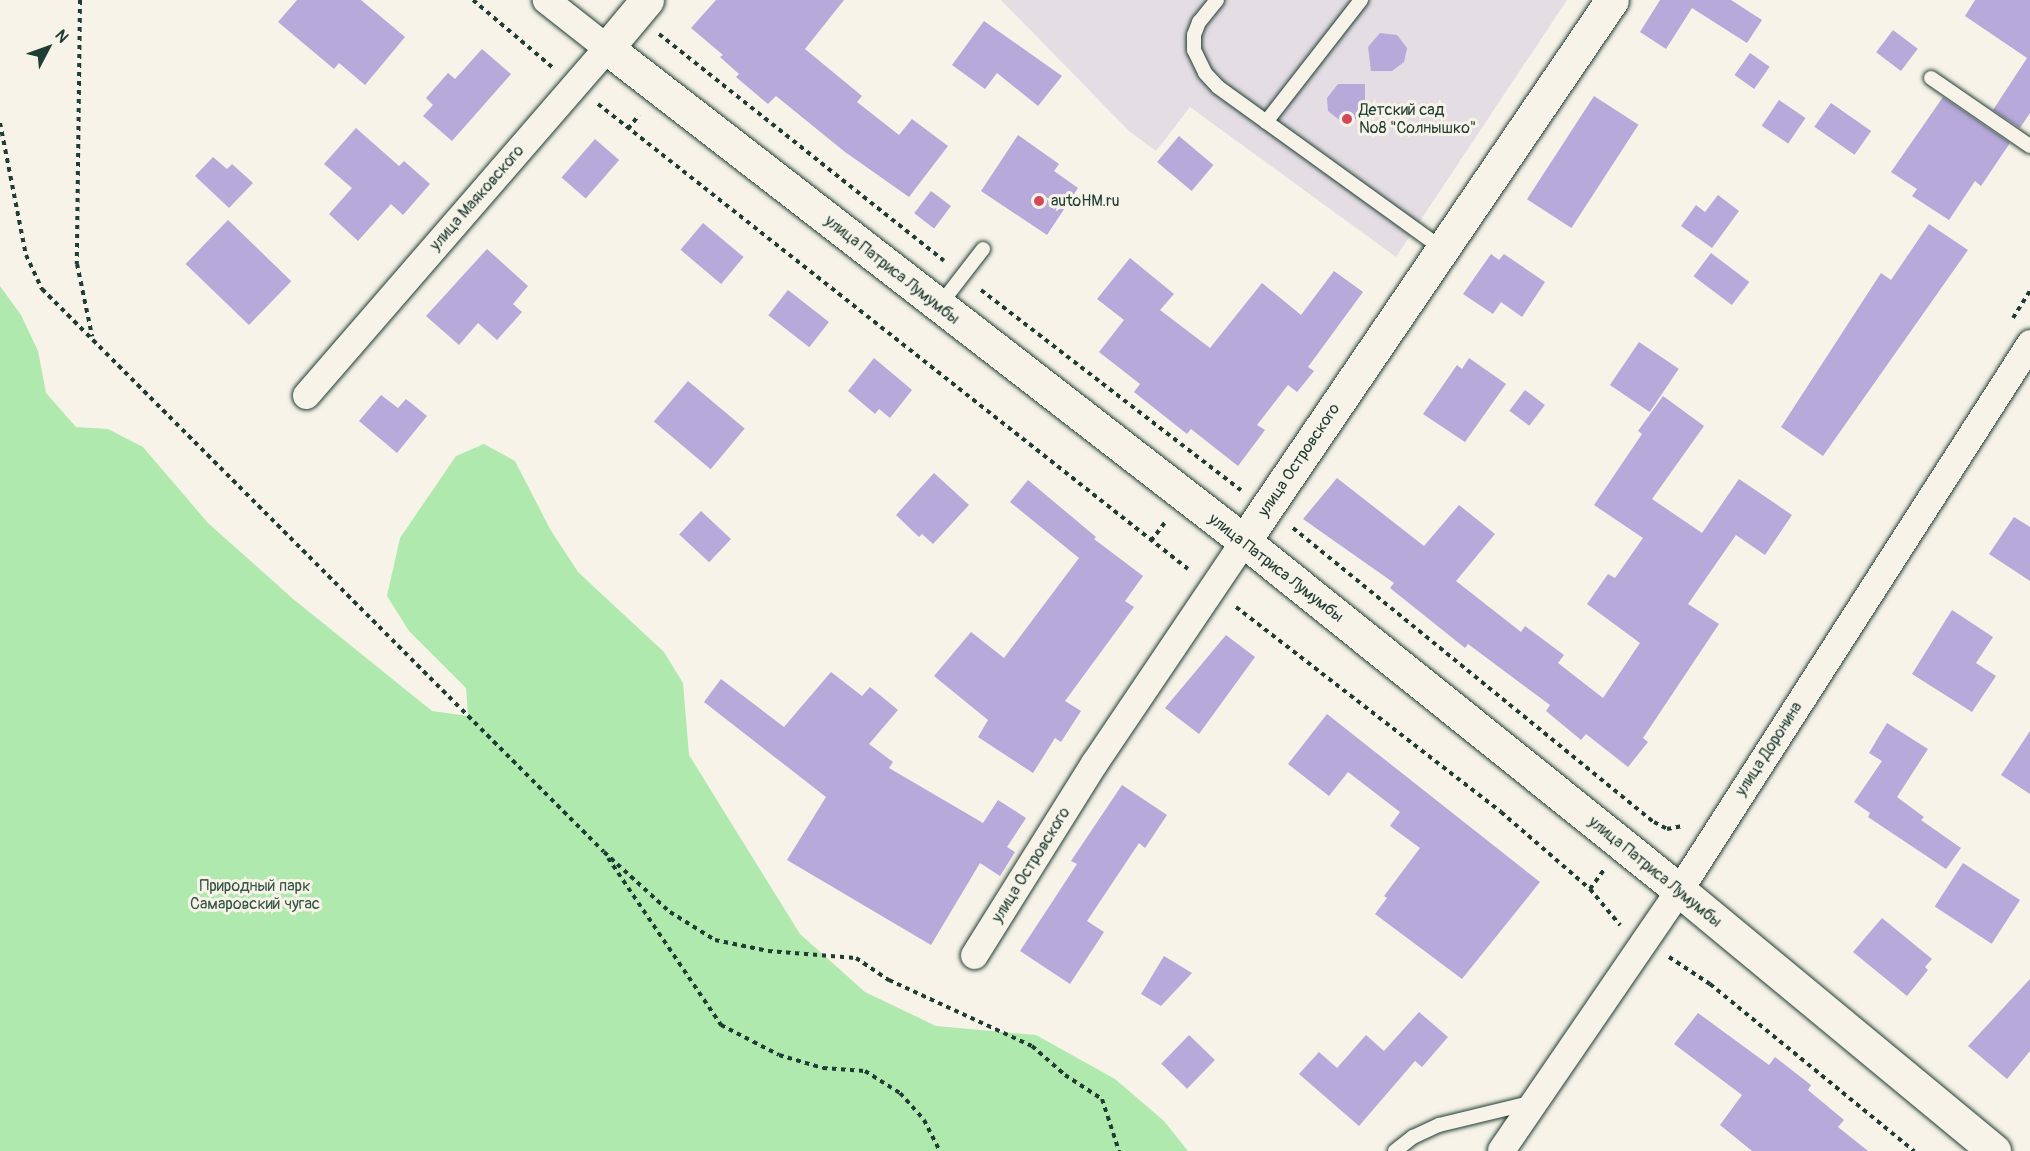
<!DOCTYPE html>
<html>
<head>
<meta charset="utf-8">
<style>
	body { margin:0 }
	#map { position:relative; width:2030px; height:1151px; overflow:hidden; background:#f7f3e8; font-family:Pangolin,sans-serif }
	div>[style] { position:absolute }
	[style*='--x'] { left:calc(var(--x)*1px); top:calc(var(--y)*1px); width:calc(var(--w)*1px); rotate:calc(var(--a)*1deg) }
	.built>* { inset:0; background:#e4dde4 }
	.green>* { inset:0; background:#afe9ae }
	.building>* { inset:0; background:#b7a9da; transform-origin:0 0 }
	.path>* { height:4px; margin-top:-2px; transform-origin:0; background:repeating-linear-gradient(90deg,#1f3d34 0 4.5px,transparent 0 9px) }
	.roads { filter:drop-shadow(0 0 2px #1f3d34) drop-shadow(0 0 2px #1f3d34) }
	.lane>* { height:14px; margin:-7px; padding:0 7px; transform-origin:7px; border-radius:7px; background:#f7f3e8 }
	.street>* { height:27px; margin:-13.5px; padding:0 13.5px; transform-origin:13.5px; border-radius:13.5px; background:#f7f3e8 }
	.secondary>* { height:33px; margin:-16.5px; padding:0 16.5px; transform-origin:16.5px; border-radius:16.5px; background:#f7f3e8 }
	.dots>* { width:16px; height:16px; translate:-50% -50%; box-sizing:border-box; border:3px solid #f7f3e8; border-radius:50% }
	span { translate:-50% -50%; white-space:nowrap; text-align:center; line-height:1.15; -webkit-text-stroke:6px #f7f3e8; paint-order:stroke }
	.poi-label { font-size:16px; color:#1f3d34 }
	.left { translate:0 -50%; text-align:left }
	.street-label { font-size:16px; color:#1f3d34 }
	.park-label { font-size:16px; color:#355746 }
	.north { position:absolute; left:18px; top:18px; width:60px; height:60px; -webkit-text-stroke:4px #f7f3e8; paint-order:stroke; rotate:49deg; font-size:16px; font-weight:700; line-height:24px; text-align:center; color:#1f3d34 }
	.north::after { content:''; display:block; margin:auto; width:21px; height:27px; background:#1f3d34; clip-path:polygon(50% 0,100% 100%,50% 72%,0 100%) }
</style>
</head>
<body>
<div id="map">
	<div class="built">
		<i style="clip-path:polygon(1001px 0,1567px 0,1396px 257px,1190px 107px,1156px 151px,1129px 131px)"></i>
	</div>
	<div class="green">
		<i style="clip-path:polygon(0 286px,21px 315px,38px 351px,46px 393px,76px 427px,108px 429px,143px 447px,208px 523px,292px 598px,432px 711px,468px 716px,466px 688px,409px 631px,387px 596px,400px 538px,456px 456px,484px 444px,515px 461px,550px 529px,578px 572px,664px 652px,683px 683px,689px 755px,800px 934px,865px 992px,936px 1026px,1036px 1035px,1115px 1079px,1164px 1121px,1188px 1151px,0 1151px)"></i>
	</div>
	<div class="building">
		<i style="clip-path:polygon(297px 0,361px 0,405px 37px,365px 85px,339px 63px,334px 69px,278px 22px)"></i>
		<i style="clip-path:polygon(716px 0,844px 0,805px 49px,862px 96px,857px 102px,899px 135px,912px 119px,948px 146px,909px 197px,845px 152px,776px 96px,768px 104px,736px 77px,739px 74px,720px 57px,723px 55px,691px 28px)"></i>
		<i style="clip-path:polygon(1660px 0,1731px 0,1762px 20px,1747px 43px,1692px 8px,1666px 49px,1640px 32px)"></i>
		<i style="clip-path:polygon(1975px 0,2030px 0,2030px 113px,2020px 128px,1993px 110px,2027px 58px,1965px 16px)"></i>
		<i style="clip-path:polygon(984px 21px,1062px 76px,1038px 106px,997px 73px,985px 89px,952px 65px)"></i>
		<i style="left:1893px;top:30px;width:31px;height:28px;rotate:37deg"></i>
		<i style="clip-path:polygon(1380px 33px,1397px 35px,1407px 48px,1404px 62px,1392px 71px,1371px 71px,1368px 47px)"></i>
		<i style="clip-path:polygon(482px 49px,511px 74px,452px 141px,423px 116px,433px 105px,426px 98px,448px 73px,455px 79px)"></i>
		<i style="left:1750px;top:53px;width:24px;height:27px;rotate:35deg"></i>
		<i style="clip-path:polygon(1338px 84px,1365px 84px,1365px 108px,1355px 120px,1342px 122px,1328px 111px,1327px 98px)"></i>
		<i style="left:1594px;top:96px;width:53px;height:123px;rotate:33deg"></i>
		<i style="clip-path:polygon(1943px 97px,2010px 143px,1981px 186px,1975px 181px,1949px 220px,1912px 196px,1917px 189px,1891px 172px)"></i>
		<i style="left:1779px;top:100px;width:32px;height:31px;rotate:34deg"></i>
		<i style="left:1831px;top:103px;width:49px;height:29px;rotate:35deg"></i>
		<i style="clip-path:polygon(356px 128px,399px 166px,404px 161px,430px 184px,403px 215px,391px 204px,358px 241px,329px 214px,352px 188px,324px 164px)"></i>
		<i style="clip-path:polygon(1018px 135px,1059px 164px,1054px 171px,1078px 188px,1047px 235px,981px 191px)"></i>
		<i style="left:1179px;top:136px;width:45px;height:34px;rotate:40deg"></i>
		<i style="left:595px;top:139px;width:32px;height:51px;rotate:41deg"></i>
		<i style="clip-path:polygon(213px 157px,227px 169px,232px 164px,253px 183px,229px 208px,195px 176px)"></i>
		<i style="left:931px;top:191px;width:25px;height:28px;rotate:37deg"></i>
		<i style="clip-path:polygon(1718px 195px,1739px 211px,1712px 248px,1681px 226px,1696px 205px,1705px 212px)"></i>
		<i style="left:228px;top:220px;width:88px;height:61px;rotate:44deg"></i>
		<i style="left:703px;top:223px;width:53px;height:35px;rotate:40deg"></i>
		<i style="clip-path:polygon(1929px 224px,1968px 250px,1823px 456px,1781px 427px,1881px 273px,1891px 280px)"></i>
		<i style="clip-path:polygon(487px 249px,528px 286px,513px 304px,522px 312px,497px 340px,478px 323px,459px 345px,426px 316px)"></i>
		<i style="left:1711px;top:253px;width:48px;height:29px;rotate:37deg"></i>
		<i style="clip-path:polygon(1491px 254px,1499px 260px,1504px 254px,1545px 282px,1522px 317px,1501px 302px,1493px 314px,1463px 294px)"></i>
		<i style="clip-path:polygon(1130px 258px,1174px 294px,1160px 310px,1210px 348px,1262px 283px,1301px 315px,1334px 271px,1363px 292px,1308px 367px,1314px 371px,1297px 392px,1288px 385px,1257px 425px,1265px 430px,1238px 466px,1191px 429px,1187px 434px,1134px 392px,1140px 384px,1099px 352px,1124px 320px,1097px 299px)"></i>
		<i style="left:788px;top:290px;width:52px;height:32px;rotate:38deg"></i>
		<i style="left:1639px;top:342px;width:48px;height:52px;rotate:34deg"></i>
		<i style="clip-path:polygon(874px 358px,912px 390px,890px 418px,879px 409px,875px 414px,848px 391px)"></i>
		<i style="clip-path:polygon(1469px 358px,1506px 384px,1465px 442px,1423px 414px,1457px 365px,1462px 369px)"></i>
		<i style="left:688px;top:381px;width:74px;height:53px;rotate:40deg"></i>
		<i style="left:1525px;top:390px;width:25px;height:26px;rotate:37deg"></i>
		<i style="clip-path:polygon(381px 395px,398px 408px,406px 399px,427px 416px,397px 453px,359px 421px)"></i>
		<i style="clip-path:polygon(1663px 396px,1704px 426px,1652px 499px,1702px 533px,1739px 479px,1792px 515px,1765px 555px,1736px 535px,1688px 604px,1719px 624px,1643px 738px,1648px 742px,1628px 767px,1586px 734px,1581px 740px,1546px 711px,1550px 705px,1468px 644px,1465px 648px,1390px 588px,1394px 583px,1303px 519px,1337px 478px,1424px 546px,1459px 505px,1495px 534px,1456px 581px,1521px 632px,1525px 626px,1564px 655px,1558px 663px,1603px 698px,1640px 643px,1587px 604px,1608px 574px,1615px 578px,1643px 538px,1594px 505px,1642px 434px,1638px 431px)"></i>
		<i style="clip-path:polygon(934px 473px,969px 505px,933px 544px,922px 534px,919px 537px,896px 515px)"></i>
		<i style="clip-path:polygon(1028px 480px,1096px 537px,1094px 539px,1143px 576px,1125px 601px,1134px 607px,1065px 701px,1081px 711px,1061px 742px,1055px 738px,1033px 773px,978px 737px,988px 720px,934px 676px,971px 632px,1004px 658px,1079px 558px,1010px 502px)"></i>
		<i style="left:701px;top:511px;width:41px;height:32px;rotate:43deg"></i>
		<i style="clip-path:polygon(2014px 517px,2030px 527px,2030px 581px,1989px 554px)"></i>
		<i style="clip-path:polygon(1952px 610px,1993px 637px,1976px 663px,1996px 676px,1972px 712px,1912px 674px)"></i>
		<i style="clip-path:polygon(1226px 635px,1255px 657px,1199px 734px,1165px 708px)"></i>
		<i style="clip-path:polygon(831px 672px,862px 696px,870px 687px,898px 710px,869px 744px,893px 762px,889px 768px,983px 823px,998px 800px,1026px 818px,1007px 847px,1015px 852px,1000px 876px,980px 863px,931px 945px,787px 860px,826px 797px,704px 702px,721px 679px,784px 727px)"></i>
		<i style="clip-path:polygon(1327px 714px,1540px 882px,1462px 979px,1375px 914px,1387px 898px,1384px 896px,1420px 848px,1390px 826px,1400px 812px,1348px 772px,1329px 796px,1288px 764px)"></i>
		<i style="clip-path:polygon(1887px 723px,1928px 749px,1897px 797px,1924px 817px,1921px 820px,1961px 848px,1946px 869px,1868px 817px,1870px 813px,1854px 802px,1882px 761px,1869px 753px)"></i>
		<i style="clip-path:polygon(2030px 731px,2030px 794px,2001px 775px)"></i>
		<i style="clip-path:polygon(1122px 785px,1167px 815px,1145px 848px,1139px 843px,1087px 921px,1104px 932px,1070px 984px,1020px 951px,1077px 864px,1071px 861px)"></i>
		<i style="left:1963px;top:863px;width:68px;height:52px;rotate:33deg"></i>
		<i style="clip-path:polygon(1882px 918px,1932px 959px,1925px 967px,1928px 970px,1907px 996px,1853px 952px)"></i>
		<i style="clip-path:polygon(1164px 956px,1192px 973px,1161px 1006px,1141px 994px)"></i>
		<i style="clip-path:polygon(2030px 979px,2030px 1051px,2007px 1079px,1968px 1046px)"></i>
		<i style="clip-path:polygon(1419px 1012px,1448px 1037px,1422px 1067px,1415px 1061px,1359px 1126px,1299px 1074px,1319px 1052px,1337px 1068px,1366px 1035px,1384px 1051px)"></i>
		<i style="clip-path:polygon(1698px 1013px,1769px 1065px,1775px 1057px,1811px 1085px,1808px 1090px,1844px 1120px,1838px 1127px,1868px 1151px,1752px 1151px,1720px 1125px,1742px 1095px,1674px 1044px)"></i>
		<i style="left:1189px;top:1035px;width:36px;height:40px;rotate:44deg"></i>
	</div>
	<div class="path">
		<i style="--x:80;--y:0;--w:264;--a:90.7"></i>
		<i style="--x:77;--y:264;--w:74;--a:78.2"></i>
		<i style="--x:473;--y:0;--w:104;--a:40.3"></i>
		<i style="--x:659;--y:34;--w:364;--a:38.5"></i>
		<i style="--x:598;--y:104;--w:751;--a:38.24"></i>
		<i style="--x:0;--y:123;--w:135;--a:78.9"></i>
		<i style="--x:26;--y:255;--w:38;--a:65"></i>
		<i style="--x:42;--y:289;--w:795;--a:45.05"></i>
		<i style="--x:604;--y:852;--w:89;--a:42.3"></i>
		<i style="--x:670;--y:912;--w:53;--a:31.9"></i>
		<i style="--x:715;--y:940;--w:54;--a:11.7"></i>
		<i style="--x:768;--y:951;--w:88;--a:4.5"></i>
		<i style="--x:856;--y:958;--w:40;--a:34"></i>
		<i style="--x:889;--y:980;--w:157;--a:24.8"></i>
		<i style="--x:1032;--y:1046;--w:44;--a:41.3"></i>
		<i style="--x:1065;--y:1075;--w:44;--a:33"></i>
		<i style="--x:1102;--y:1099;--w:55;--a:71.9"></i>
		<i style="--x:628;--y:129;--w:18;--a:-52"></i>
		<i style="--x:981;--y:290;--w:328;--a:37.6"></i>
		<i style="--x:2013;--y:318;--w:32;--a:-58"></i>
		<i style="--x:1293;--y:528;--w:466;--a:39.2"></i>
		<i style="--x:1654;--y:822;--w:15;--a:28"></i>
		<i style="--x:1667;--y:829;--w:16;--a:-11"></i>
		<i style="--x:1151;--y:541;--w:25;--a:-53"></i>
		<i style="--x:1236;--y:607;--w:335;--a:37.7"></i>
		<i style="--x:1501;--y:812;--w:118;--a:40.9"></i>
		<i style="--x:1590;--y:889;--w:47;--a:50.2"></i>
		<i style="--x:608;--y:858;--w:202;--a:55.9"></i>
		<i style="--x:721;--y:1025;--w:65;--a:27.3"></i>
		<i style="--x:779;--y:1055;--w:46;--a:16.5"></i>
		<i style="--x:823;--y:1068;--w:42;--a:4.1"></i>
		<i style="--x:865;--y:1071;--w:41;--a:32.2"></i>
		<i style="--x:900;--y:1093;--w:36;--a:48"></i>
		<i style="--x:924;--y:1120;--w:35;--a:63"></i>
		<i style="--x:1590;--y:889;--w:24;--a:-54"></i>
		<i style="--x:1669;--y:957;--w:49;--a:33.4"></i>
		<i style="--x:1710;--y:984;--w:264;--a:39.3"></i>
	</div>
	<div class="roads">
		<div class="lane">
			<i style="--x:1217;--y:0;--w:28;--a:129"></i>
			<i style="--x:1199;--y:22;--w:14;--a:111"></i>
			<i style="--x:1194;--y:35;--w:15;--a:90"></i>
			<i style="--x:1194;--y:50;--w:25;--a:64"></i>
			<i style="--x:1205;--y:73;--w:19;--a:47"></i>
			<i style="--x:1218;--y:87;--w:277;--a:35.8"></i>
			<i style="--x:1931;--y:78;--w:120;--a:34.5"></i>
			<i style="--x:1266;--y:122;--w:155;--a:-52.1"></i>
			<i style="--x:939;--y:306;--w:72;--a:-52.3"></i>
			<i style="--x:1395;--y:1151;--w:23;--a:-38"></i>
			<i style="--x:1413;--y:1137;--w:29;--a:-25"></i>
			<i style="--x:1439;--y:1125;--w:94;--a:-13.6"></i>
		</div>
		<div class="street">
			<i style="--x:306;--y:395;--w:459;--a:-49.1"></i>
			<i style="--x:607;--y:48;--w:78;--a:-141.8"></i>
			<i style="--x:974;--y:955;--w:226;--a:-58"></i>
			<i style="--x:1094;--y:763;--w:268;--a:-56"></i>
			<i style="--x:1501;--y:1150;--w:315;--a:-55.6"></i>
			<i style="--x:1679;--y:890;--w:650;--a:-57.31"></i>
		</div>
		<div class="secondary">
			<i style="--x:647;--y:0;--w:62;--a:129.8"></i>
			<i style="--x:607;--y:48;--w:805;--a:37.74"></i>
			<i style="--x:1244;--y:541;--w:558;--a:38.74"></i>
			<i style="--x:1679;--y:890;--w:409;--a:39.6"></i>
			<i style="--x:1244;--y:541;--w:654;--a:-55.78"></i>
		</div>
	</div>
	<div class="dots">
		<i style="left:1347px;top:119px;background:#d1495b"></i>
		<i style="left:1039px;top:201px;background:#d1495b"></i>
	</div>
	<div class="poi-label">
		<span class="left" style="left:1359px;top:119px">Детский сад<br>№8 "Солнышко"</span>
		<span class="left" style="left:1051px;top:201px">autoHM.ru</span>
	</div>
	<div class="street-label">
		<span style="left:477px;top:198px;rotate:-49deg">улица Маяковского</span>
		<span style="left:892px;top:270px;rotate:38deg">улица Патриса Лумумбы</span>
		<span style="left:1299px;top:460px;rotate:-56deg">улица Островского</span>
		<span style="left:1276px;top:568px;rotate:38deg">улица Патриса Лумумбы</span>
		<span style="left:1769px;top:749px;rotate:-57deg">улица Доронина</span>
		<span style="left:1031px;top:865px;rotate:-58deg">улица Островского</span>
		<span style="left:1655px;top:872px;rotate:39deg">улица Патриса Лумумбы</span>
	</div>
	<div class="park-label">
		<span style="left:255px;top:895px">Природный парк<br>Самаровский чугас</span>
	</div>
	<div class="north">N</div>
</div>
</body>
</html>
